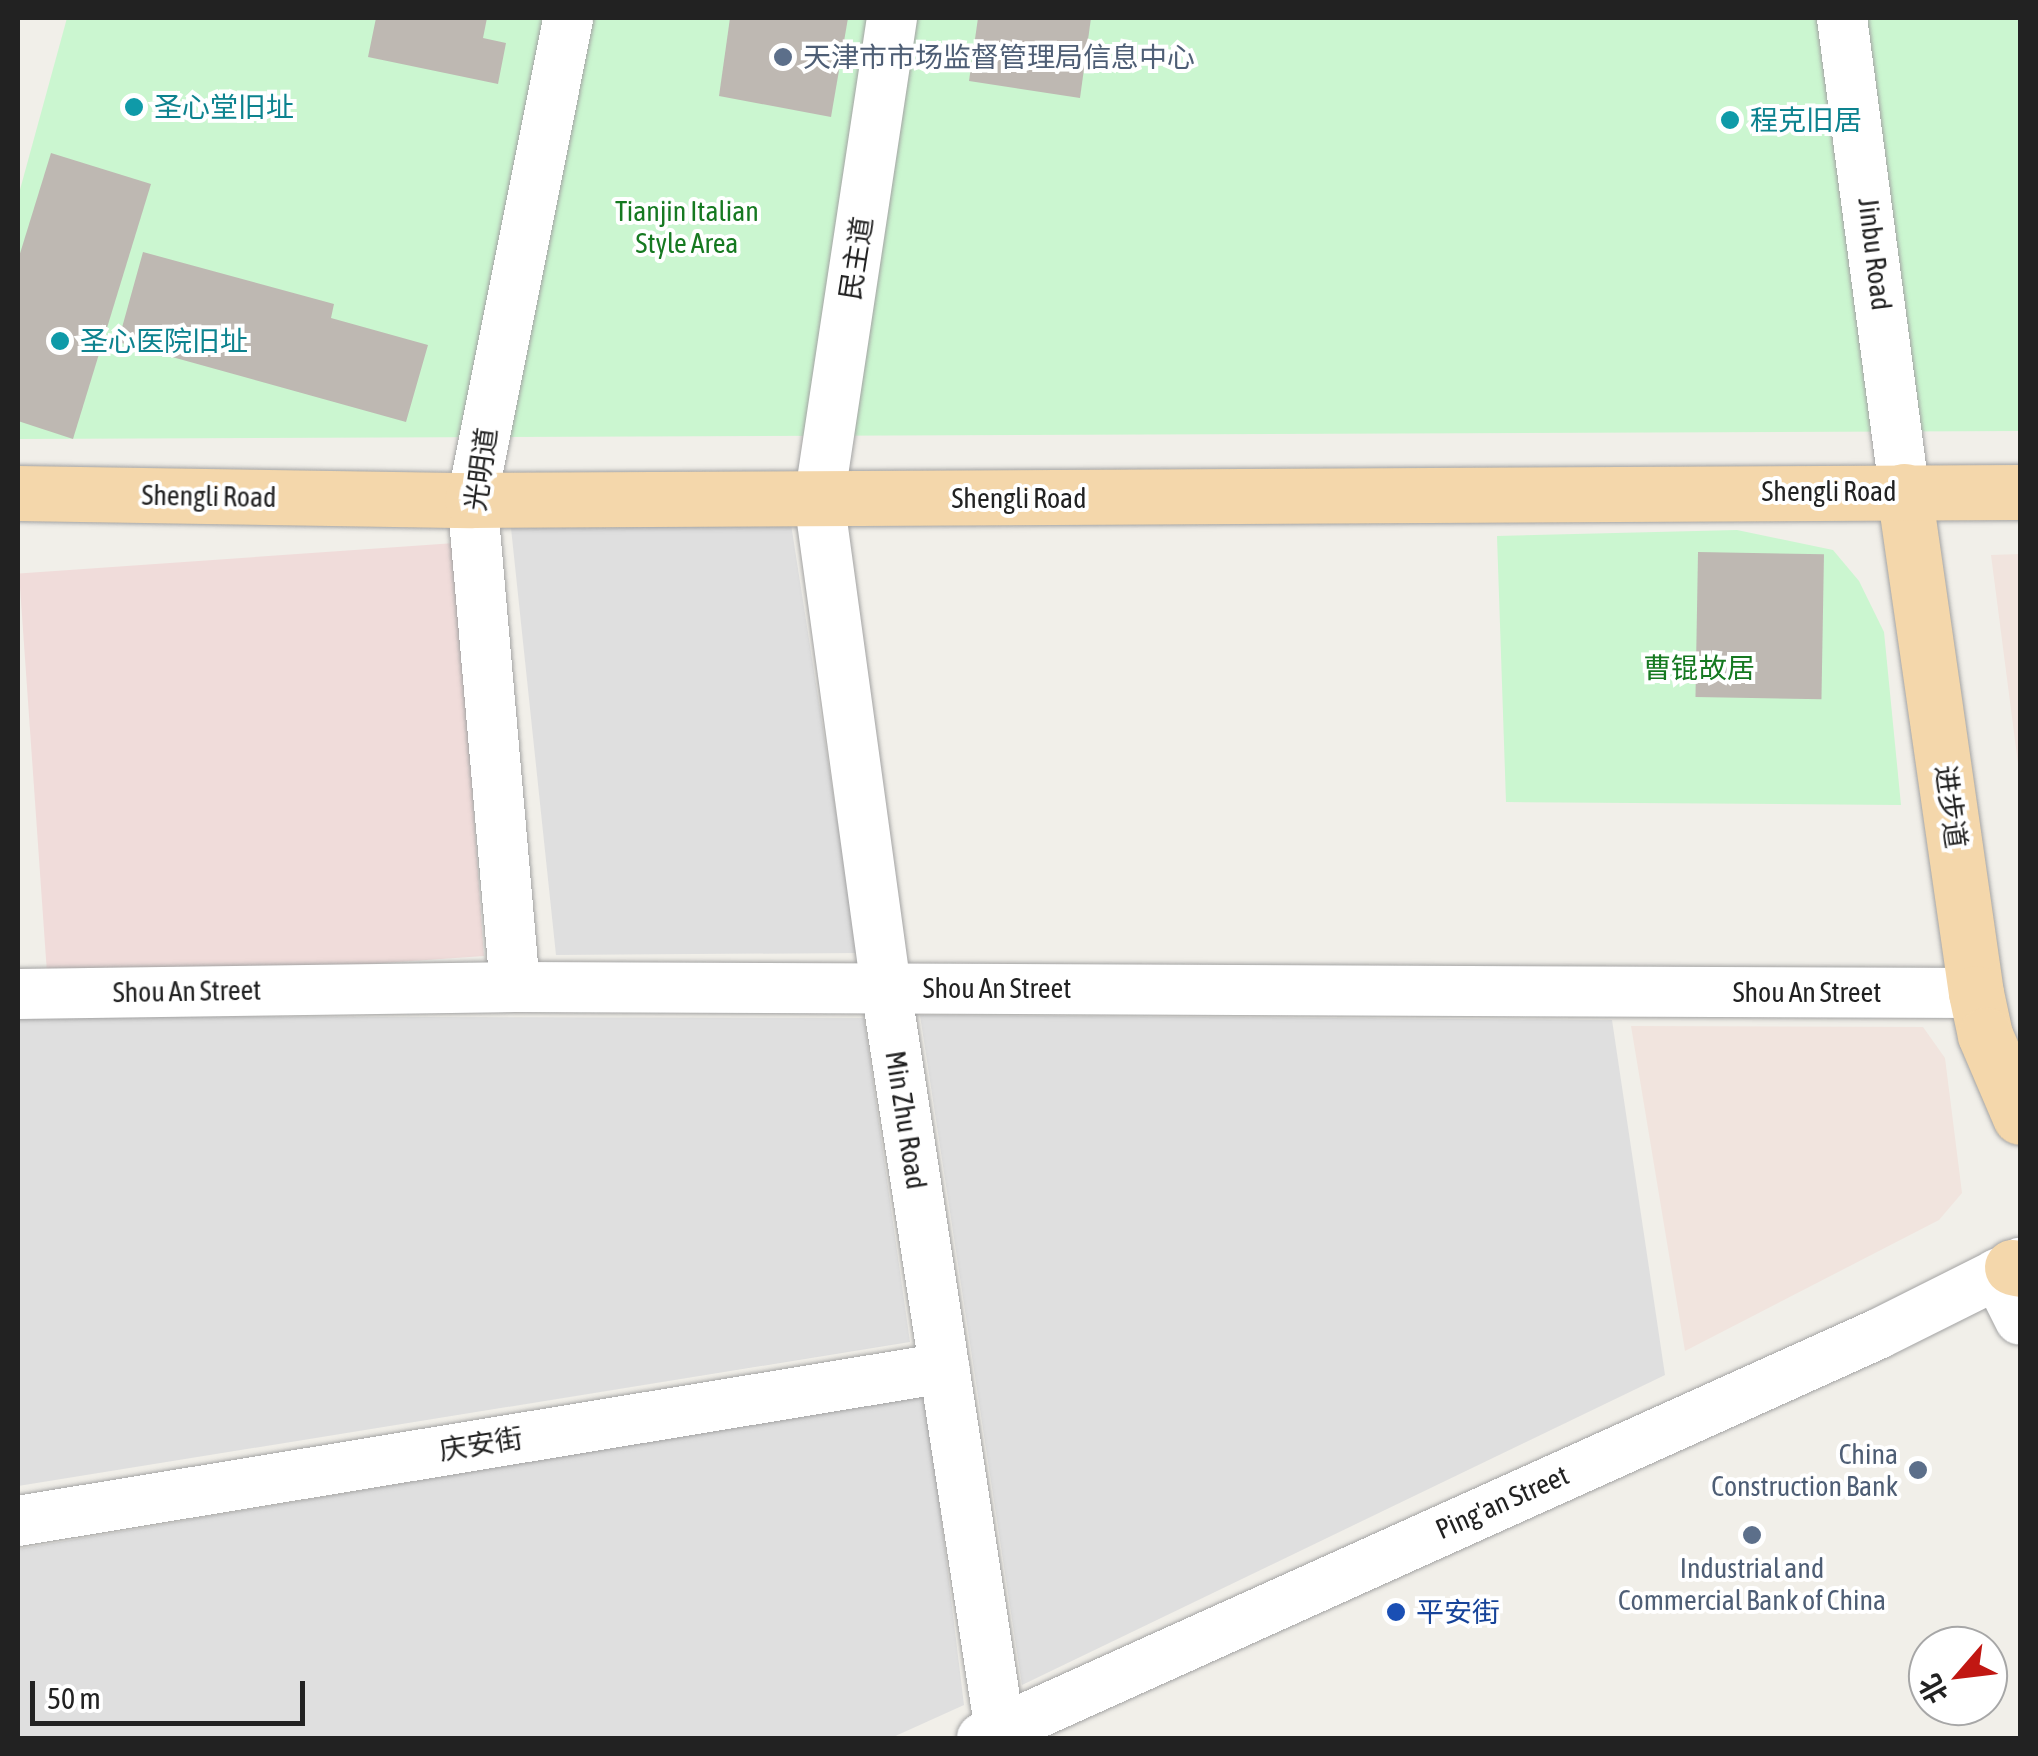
<!DOCTYPE html>
<html>
<head>
<meta charset="utf-8">
<style>
	body { margin:0 }
	#map { position:relative; width:2038px; height:1756px; overflow:hidden; background:#f1efe9; font-family:"Asap Condensed","Noto Sans SC",sans-serif }
	div>[style] { position:absolute }
	[style*='--x'] { left:calc(var(--x)*1px); top:calc(var(--y)*1px); width:calc(var(--w)*1px); rotate:calc(var(--a)*1deg) }
	.residential>* { inset:0; background:#dfdfdf }
	.commercial>* { inset:0; background:#f0dcda; transform-origin:0 0 }
	.military>* { inset:0; background:#f1e4de }
	.park>* { inset:0; background:#cbf6d0 }
	.building>* { inset:0; background:#beb8b2; transform-origin:0 0 }
	.roads { filter:drop-shadow(0 0 2px #a3a3a3) drop-shadow(0 0 2px #a3a3a3) }
	.minor>* { height:50px; margin:-25px; padding:0 25px; transform-origin:25px; border-radius:25px; background:#fff }
	.major>* { height:55px; margin:-27.5px; padding:0 27.5px; transform-origin:27.5px; border-radius:27.5px; background:#f4d7ab }
	.dots>* { width:28px; height:28px; translate:-50% -50%; box-sizing:border-box; border:5px solid #fff; border-radius:50% }
	span { translate:-50% -50%; white-space:nowrap; text-align:center; line-height:1.15; -webkit-text-stroke:8px #fff; paint-order:stroke }
	.service-label { font-size:28px; color:#4e5e75 }
	.left { translate:0 -50%; text-align:left }
	.right { translate:-100% -50%; text-align:right }
	.culture-label { font-size:28px; color:#0d838f }
	.park-label { font-size:28px; color:#167921 }
	.street-label { font-size:28px; color:#222 }
	.transit-label { font-size:28px; color:#164399 }
	.frame { position:absolute; inset:0; border:20px solid #222; pointer-events:none }
	.north { position:absolute; left:1908px; top:1626px; width:100px; height:100px; box-sizing:border-box; background:#fff; border:2px solid #a7a7a7; border-radius:50%; rotate:242deg; font-size:28px; font-weight:700; line-height:40px; text-align:center; color:#222 }
	.north::after { content:''; display:block; margin:auto; width:35px; height:45px; background:#c11712; clip-path:polygon(50% 0,100% 100%,50% 72%,0 100%) }
	.scale { position:absolute; left:30px; top:1681px; width:275px; height:45px; box-sizing:border-box; border:5px solid #222; border-top:0; padding-left:12px; font-size:30px; line-height:35px; white-space:nowrap; color:#222; -webkit-text-stroke:8px #fff; paint-order:stroke }
</style>
</head>
<body>
<div id="map">
	<div class="residential">
		<i style="clip-path:polygon(791px 524px,858px 953px,556px 955px,511px 528px)"></i>
		<i style="clip-path:polygon(920px 1015px,1612px 1020px,1665px 1375px,1022px 1685px)"></i>
		<i style="clip-path:polygon(18px 1016px,864px 1018px,910px 1342px,18px 1486px)"></i>
		<i style="clip-path:polygon(926px 1394px,964px 1705px,891px 1738px,18px 1738px,18px 1549px)"></i>
	</div>
	<div class="commercial">
		<i style="left:455px;top:543px;width:414px;height:437px;rotate:86deg"></i>
	</div>
	<div class="military">
		<i style="clip-path:polygon(2020px 554px,2020px 779px,1991px 555px)"></i>
		<i style="clip-path:polygon(1631px 1026px,1923px 1027px,1945px 1058px,1962px 1193px,1939px 1220px,1685px 1351px)"></i>
	</div>
	<div class="park">
		<i style="clip-path:polygon(67px 18px,2020px 18px,2020px 431px,18px 439px,18px 197px)"></i>
		<i style="clip-path:polygon(1737px 530px,1833px 550px,1859px 581px,1884px 632px,1901px 805px,1506px 802px,1497px 536px)"></i>
	</div>
	<div class="building">
		<i style="clip-path:polygon(376px 18px,487px 18px,483px 38px,506px 43px,498px 84px,368px 57px)"></i>
		<i style="clip-path:polygon(730px 18px,848px 18px,831px 117px,719px 96px)"></i>
		<i style="clip-path:polygon(978px 18px,1091px 18px,1080px 98px,969px 81px)"></i>
		<i style="clip-path:polygon(51px 153px,151px 184px,73px 439px,18px 421px,18px 260px)"></i>
		<i style="clip-path:polygon(143px 252px,334px 304px,331px 318px,428px 345px,406px 422px,118px 342px)"></i>
		<i style="left:1698px;top:552px;width:126px;height:145px;rotate:1deg"></i>
	</div>
	<div class="roads">
		<div class="minor">
			<i style="--x:892;--y:18;--w:487;--a:98.6"></i>
			<i style="--x:819;--y:499;--w:494;--a:82.2"></i>
			<i style="--x:886;--y:988;--w:759;--a:81.28"></i>
			<i style="--x:1842;--y:18;--w:477;--a:82.5"></i>
			<i style="--x:515;--y:987;--w:489;--a:-95"></i>
			<i style="--x:472;--y:500;--w:491;--a:-78.7"></i>
			<i style="--x:18;--y:994;--w:497;--a:-0.8"></i>
			<i style="--x:515;--y:987;--w:1461;--a:0.24"></i>
			<i style="--x:1997;--y:1274;--w:51;--a:63.4"></i>
			<i style="--x:18;--y:1521;--w:939;--a:-9.38"></i>
			<i style="--x:982;--y:1738;--w:983;--a:-24.27"></i>
			<i style="--x:1878;--y:1334;--w:159;--a:-26.6"></i>
		</div>
		<div class="major">
			<i style="--x:1904;--y:491;--w:507;--a:81.84"></i>
			<i style="--x:1976;--y:993;--w:43;--a:77.9"></i>
			<i style="--x:1985;--y:1035;--w:89;--a:66.9"></i>
			<i style="--x:18;--y:493;--w:454;--a:0.9"></i>
			<i style="--x:472;--y:500;--w:1548;--a:-0.3"></i>
			<i style="--x:2012;--y:1267;--w:8;--a:14"></i>
		</div>
	</div>
	<div class="dots">
		<i style="left:783px;top:57px;background:#5c6f8a"></i>
		<i style="left:134px;top:107px;background:#0f9aa8"></i>
		<i style="left:1730px;top:120px;background:#0f9aa8"></i>
		<i style="left:60px;top:341px;background:#0f9aa8"></i>
		<i style="left:1918px;top:1470px;background:#5c6f8a"></i>
		<i style="left:1752px;top:1535px;background:#5c6f8a"></i>
		<i style="left:1396px;top:1612px;background:#1a4fb4"></i>
	</div>
	<div class="service-label">
		<span class="left" style="left:803px;top:57px">天津市市场监督管理局信息中心</span>
		<span class="right" style="left:1898px;top:1470px">China<br>Construction Bank</span>
		<span style="left:1752px;top:1584px">Industrial and<br>Commercial Bank of China</span>
	</div>
	<div class="culture-label">
		<span class="left" style="left:154px;top:107px">圣心堂旧址</span>
		<span class="left" style="left:1750px;top:120px">程克旧居</span>
		<span class="left" style="left:80px;top:341px">圣心医院旧址</span>
	</div>
	<div class="park-label">
		<span style="left:687px;top:227px">Tianjin Italian<br>Style Area</span>
		<span style="left:1699px;top:668px">曹锟故居</span>
	</div>
	<div class="street-label">
		<span style="left:1875px;top:254px;rotate:83deg">Jinbu Road</span>
		<span style="left:856px;top:258px;rotate:-81deg">民主道</span>
		<span style="left:481px;top:469px;rotate:-82deg">光明道</span>
		<span style="left:1829px;top:491px">Shengli Road</span>
		<span style="left:209px;top:496px;rotate:1deg">Shengli Road</span>
		<span style="left:1019px;top:498px">Shengli Road</span>
		<span style="left:1951px;top:807px;rotate:82deg">进步道</span>
		<span style="left:997px;top:988px">Shou An Street</span>
		<span style="left:187px;top:991px;rotate:-1deg">Shou An Street</span>
		<span style="left:1807px;top:992px">Shou An Street</span>
		<span style="left:906px;top:1120px;rotate:81deg">Min Zhu Road</span>
		<span style="left:481px;top:1444px;rotate:-9deg">庆安街</span>
		<span style="left:1502px;top:1502px;rotate:-24deg">Ping'an Street</span>
	</div>
	<div class="transit-label">
		<span class="left" style="left:1416px;top:1612px">平安街</span>
	</div>
	<div class="frame"></div>
	<div class="north">北</div>
	<div class="scale">50 m</div>
</div>
</body>
</html>
